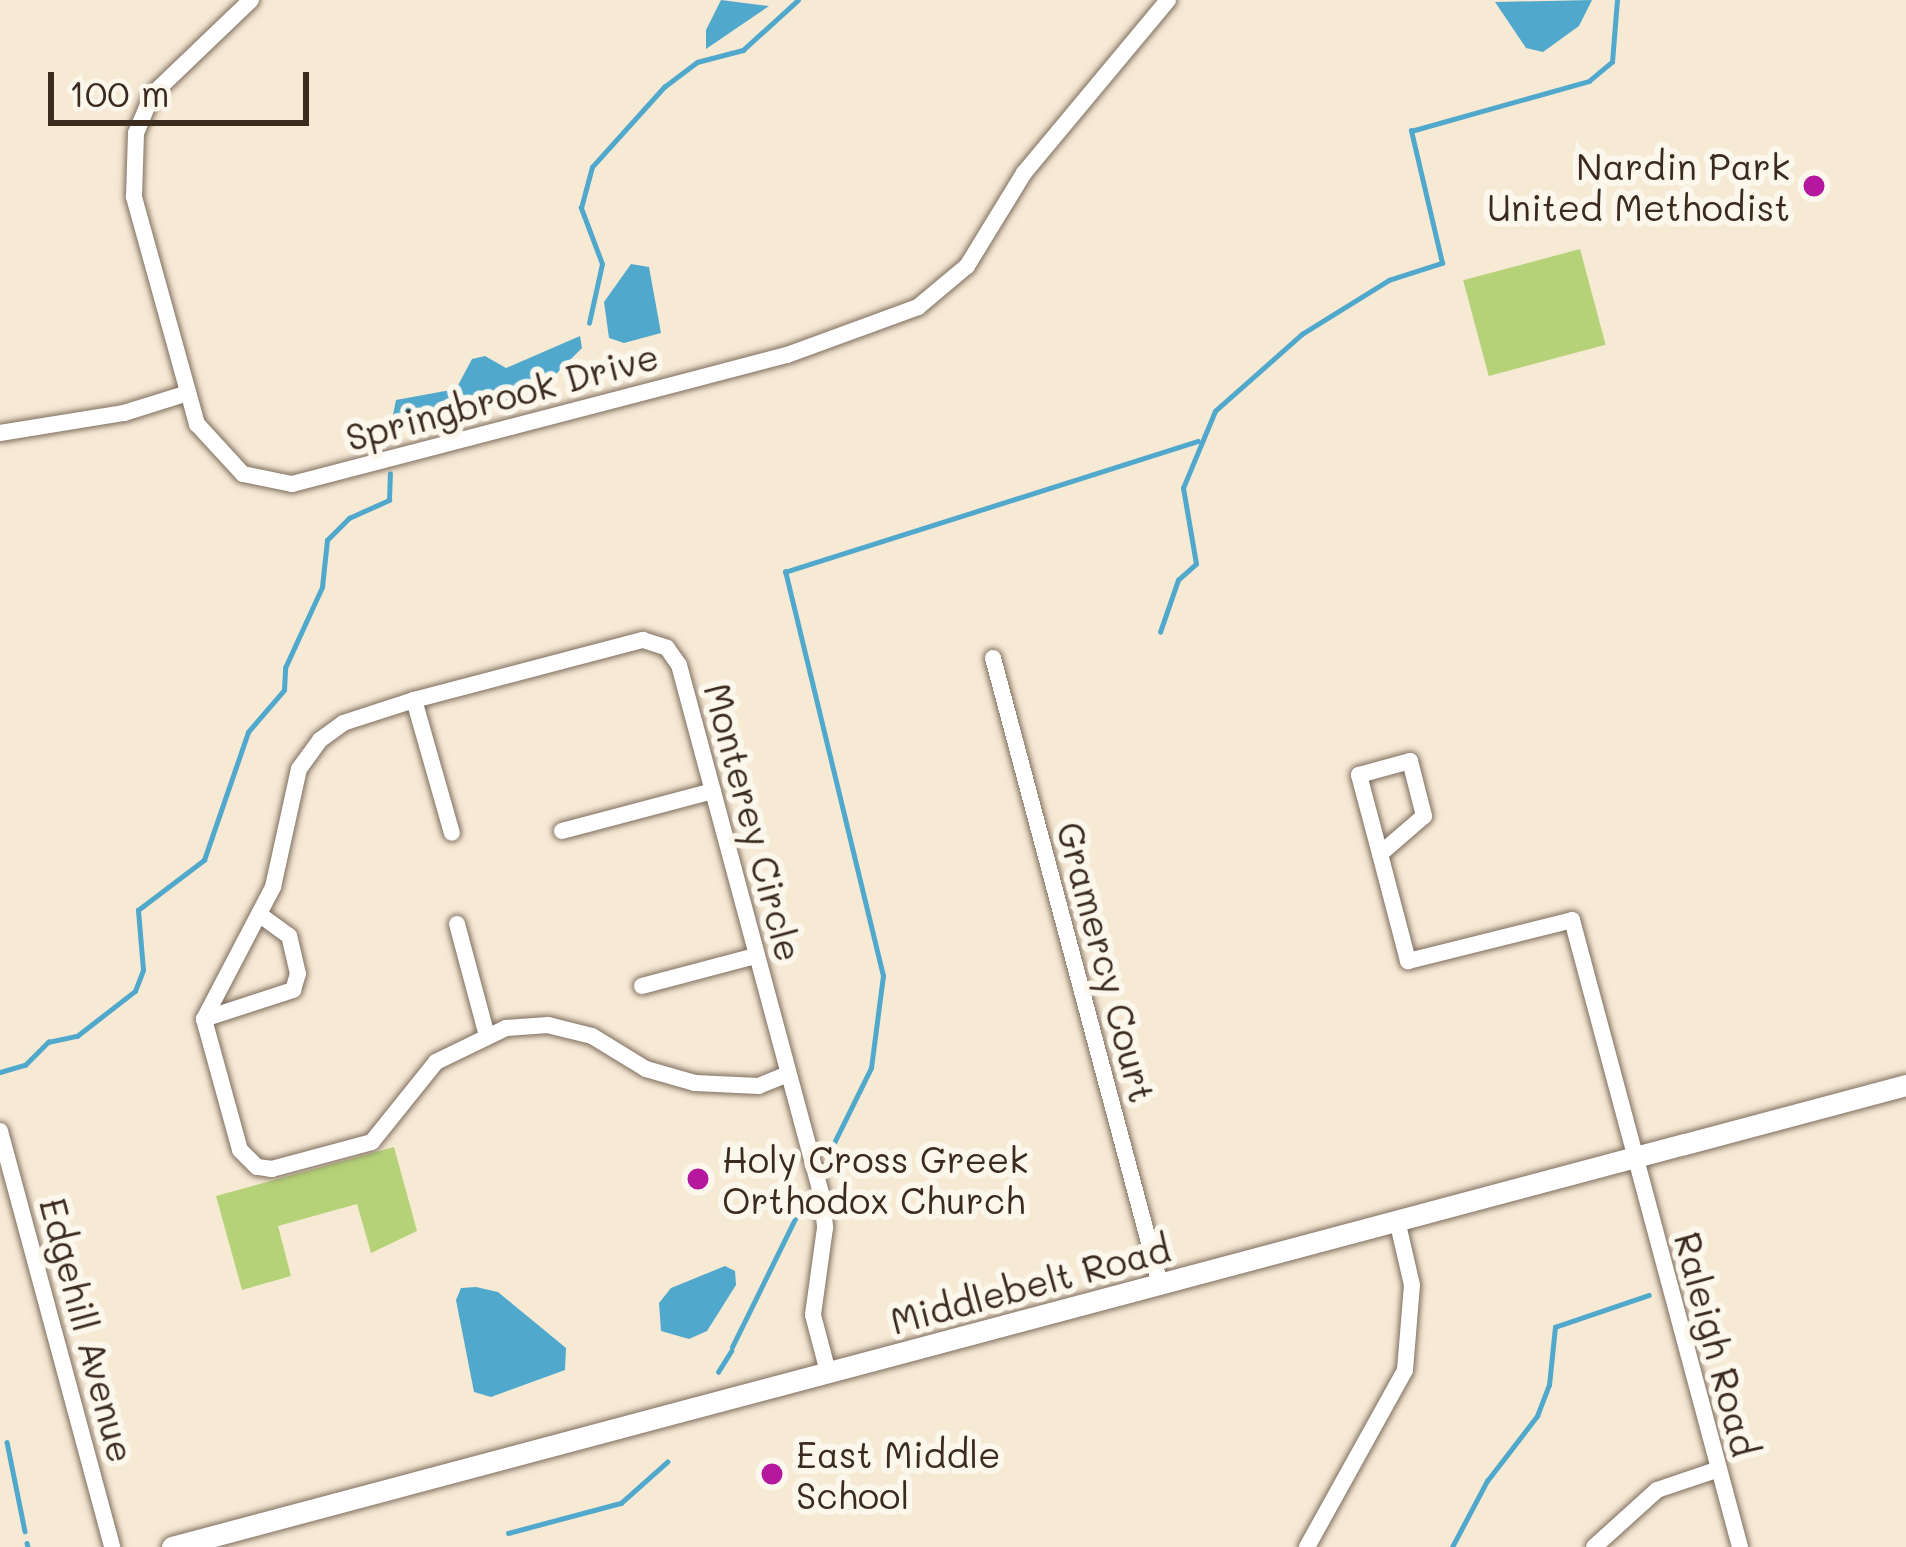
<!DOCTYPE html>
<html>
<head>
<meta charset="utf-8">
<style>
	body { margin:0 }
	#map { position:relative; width:1906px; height:1547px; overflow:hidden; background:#f7ead5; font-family:Mali,sans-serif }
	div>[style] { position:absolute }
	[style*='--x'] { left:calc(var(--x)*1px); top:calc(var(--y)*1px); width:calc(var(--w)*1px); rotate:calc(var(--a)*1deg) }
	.green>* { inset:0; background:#b5d278; transform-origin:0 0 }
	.water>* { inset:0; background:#51a8cd }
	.stream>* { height:4.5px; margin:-2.25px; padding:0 2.25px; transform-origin:2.25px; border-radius:2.25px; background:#51a8cd }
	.roads { filter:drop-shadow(0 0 3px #7d6d5e) drop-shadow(0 0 3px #7d6d5e) }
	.minor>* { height:16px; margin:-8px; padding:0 8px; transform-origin:8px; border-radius:8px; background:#fff }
	.tertiary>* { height:21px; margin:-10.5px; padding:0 10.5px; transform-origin:10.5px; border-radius:10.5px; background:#fff }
	.dots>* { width:33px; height:33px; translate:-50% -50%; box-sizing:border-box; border:6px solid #fbf7ec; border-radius:50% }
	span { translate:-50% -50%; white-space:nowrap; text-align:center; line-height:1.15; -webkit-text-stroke:12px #fbf7ec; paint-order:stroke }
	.poi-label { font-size:36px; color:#3b2a1e }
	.right { translate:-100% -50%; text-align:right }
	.left { translate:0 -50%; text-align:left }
	.street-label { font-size:36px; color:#3b2a1e }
	.scale { position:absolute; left:48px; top:72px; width:261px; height:54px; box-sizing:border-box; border:6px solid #3b2a1e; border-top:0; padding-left:15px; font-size:36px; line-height:42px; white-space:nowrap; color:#3b2a1e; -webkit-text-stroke:9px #fbf7ec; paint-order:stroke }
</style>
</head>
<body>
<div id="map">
	<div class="green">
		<i style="left:1580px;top:249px;width:99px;height:121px;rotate:75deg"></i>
		<i style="clip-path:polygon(394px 1147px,417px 1231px,371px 1253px,357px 1204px,278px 1226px,291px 1276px,242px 1290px,216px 1196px)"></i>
	</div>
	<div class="water">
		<i style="clip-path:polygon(721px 0,769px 6px,706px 49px,706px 30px)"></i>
		<i style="clip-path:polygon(1592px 0,1579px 26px,1543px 52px,1526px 48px,1495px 2px)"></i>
		<i style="clip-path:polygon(631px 264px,649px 267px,661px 333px,624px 343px,609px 338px,604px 302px)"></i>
		<i style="clip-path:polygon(580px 336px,582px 348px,551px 379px,486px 410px,469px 412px,456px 397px,408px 429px,392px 420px,396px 400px,456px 389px,472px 359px,485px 356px,506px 368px)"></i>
		<i style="clip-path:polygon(725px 1266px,735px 1271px,736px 1285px,707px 1331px,689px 1339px,661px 1331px,659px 1303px,671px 1288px)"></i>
		<i style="clip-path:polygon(476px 1287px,498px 1292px,566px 1348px,565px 1370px,491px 1397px,474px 1392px,456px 1300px,461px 1288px)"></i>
	</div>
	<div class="stream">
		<i style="--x:589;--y:323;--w:60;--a:-77.6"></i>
		<i style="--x:602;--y:264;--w:60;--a:-110.6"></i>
		<i style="--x:581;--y:208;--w:42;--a:-75"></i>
		<i style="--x:592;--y:167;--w:108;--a:-48"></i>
		<i style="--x:664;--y:87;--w:41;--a:-37.1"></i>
		<i style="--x:697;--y:62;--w:48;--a:-14.6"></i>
		<i style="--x:743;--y:50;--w:74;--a:-42.3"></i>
		<i style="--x:386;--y:445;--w:23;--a:-61"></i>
		<i style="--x:1160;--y:632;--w:55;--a:-70.9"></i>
		<i style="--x:1178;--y:580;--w:24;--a:-42"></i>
		<i style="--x:1196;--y:564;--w:77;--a:-99.7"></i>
		<i style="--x:1183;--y:488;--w:83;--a:-67.4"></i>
		<i style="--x:1215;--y:411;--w:116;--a:-41.5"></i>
		<i style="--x:1302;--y:334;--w:102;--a:-31.8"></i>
		<i style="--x:1389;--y:280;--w:56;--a:-17.8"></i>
		<i style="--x:1442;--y:263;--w:136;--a:-103.2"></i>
		<i style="--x:1411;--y:131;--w:185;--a:-15.7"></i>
		<i style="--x:1589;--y:81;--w:30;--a:-40"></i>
		<i style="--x:1612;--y:62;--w:62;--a:-85.4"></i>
		<i style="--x:0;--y:1072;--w:26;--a:-16"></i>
		<i style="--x:25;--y:1065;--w:33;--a:-45"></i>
		<i style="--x:48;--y:1042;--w:30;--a:-12"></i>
		<i style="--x:77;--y:1036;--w:73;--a:-37.8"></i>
		<i style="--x:135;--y:991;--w:22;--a:-69"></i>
		<i style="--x:143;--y:970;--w:60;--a:-94.8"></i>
		<i style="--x:138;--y:910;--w:83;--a:-37.1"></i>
		<i style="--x:204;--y:860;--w:135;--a:-71"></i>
		<i style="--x:248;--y:732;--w:55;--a:-49.4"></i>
		<i style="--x:284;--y:690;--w:22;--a:-87"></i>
		<i style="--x:285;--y:668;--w:89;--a:-65.4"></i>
		<i style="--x:322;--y:587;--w:47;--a:-83.9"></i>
		<i style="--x:327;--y:540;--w:31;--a:-45"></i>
		<i style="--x:349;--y:518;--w:44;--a:-24.2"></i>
		<i style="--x:389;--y:500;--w:26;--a:-88"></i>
		<i style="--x:828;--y:1155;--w:97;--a:-63.7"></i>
		<i style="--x:871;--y:1068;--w:93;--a:-82.6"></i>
		<i style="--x:883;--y:976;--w:416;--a:-103.6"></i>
		<i style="--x:785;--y:572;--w:433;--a:-17.6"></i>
		<i style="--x:732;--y:1347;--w:149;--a:-63.8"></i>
		<i style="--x:718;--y:1372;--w:25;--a:-58"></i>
		<i style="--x:7;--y:1442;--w:91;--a:78.6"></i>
		<i style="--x:508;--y:1533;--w:117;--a:-14.9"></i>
		<i style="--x:621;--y:1503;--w:62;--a:-41.7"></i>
		<i style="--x:27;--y:1543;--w:4;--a:76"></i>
		<i style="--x:1452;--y:1547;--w:75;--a:-62.1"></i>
		<i style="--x:1487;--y:1481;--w:82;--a:-52.4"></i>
		<i style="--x:1537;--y:1416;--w:33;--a:-69"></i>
		<i style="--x:1549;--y:1385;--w:58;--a:-84.1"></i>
		<i style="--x:1555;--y:1327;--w:99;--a:-18.8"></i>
	</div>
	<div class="roads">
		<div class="minor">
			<i style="--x:251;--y:0;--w:137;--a:136.2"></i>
			<i style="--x:152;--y:95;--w:41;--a:112.8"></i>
			<i style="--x:136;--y:133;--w:64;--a:91.8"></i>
			<i style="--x:134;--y:197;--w:236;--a:74.5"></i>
			<i style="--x:197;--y:424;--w:68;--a:47.4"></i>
			<i style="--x:243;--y:474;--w:50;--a:11.5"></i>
			<i style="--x:292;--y:484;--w:512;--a:-14.61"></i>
			<i style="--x:787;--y:355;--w:140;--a:-20.1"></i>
			<i style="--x:918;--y:307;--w:64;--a:-39.9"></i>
			<i style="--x:967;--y:266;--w:109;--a:-58.5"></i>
			<i style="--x:1024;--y:173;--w:225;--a:-50.2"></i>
			<i style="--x:0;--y:433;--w:126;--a:-9.2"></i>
			<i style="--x:124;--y:413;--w:64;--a:-17.3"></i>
			<i style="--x:993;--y:658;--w:648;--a:75.06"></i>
			<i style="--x:414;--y:700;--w:138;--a:74.1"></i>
			<i style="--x:562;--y:831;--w:156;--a:-14.8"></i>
			<i style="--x:1380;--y:854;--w:82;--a:-104.9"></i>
			<i style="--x:1359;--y:775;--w:53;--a:-15.4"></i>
			<i style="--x:1410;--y:761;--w:57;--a:75.7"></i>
			<i style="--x:1424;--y:816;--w:58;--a:139.2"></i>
			<i style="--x:1380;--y:854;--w:111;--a:75.3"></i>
			<i style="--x:1408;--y:961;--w:169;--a:-14"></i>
			<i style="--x:1572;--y:920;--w:649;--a:75"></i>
			<i style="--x:457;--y:924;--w:112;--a:75"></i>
			<i style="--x:642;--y:986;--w:114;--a:-14.8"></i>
			<i style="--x:204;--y:1019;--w:94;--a:-18"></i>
			<i style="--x:293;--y:990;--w:17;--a:-73"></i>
			<i style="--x:298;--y:974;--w:39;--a:-103"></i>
			<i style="--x:289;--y:936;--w:34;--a:-144"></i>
			<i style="--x:788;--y:1074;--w:31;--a:158"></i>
			<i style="--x:759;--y:1086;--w:64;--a:-177.3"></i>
			<i style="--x:695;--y:1083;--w:51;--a:-164.1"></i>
			<i style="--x:646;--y:1069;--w:63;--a:-148.6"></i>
			<i style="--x:592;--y:1036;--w:45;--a:-166"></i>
			<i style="--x:548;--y:1025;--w:42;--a:175.9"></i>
			<i style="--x:506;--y:1028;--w:78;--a:154.1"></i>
			<i style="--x:436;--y:1062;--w:102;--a:128.7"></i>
			<i style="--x:372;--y:1142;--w:104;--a:164.9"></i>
			<i style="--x:272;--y:1169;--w:15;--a:-172"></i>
			<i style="--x:257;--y:1167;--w:24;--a:-135"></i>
			<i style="--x:240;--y:1150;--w:136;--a:-105.4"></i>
			<i style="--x:204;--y:1019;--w:149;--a:-62.4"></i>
			<i style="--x:273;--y:887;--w:121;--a:-77.6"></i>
			<i style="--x:299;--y:769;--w:36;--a:-54"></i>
			<i style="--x:320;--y:740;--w:29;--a:-36"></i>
			<i style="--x:343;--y:723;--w:75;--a:-17.9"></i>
			<i style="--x:414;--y:700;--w:237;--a:-14.7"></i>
			<i style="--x:643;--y:640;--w:25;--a:18"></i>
			<i style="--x:667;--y:648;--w:21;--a:55"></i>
			<i style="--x:679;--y:665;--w:547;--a:74.95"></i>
			<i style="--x:821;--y:1193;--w:35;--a:83"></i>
			<i style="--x:825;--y:1228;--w:88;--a:97.9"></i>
			<i style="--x:813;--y:1315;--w:59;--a:75.3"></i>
			<i style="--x:0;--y:1131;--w:431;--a:74.9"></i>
			<i style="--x:1307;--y:1547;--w:202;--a:-61"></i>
			<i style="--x:1405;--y:1370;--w:85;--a:-85.3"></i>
			<i style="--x:1412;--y:1285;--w:67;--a:-103"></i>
			<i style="--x:1594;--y:1547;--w:85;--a:-42.1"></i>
			<i style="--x:1657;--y:1490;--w:62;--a:-18.7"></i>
		</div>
		<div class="tertiary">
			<i style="--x:172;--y:1547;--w:1794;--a:-14.92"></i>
		</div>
	</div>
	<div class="dots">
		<i style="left:1814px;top:186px;background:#b5179e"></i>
		<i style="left:698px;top:1179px;background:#b5179e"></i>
		<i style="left:772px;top:1474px;background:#b5179e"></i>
	</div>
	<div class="poi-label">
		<span class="right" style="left:1790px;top:186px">Nardin Park<br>United Methodist</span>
		<span class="left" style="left:722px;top:1179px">Holy Cross Greek<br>Orthodox Church</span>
		<span class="left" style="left:796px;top:1474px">East Middle<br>School</span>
	</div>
	<div class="street-label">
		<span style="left:502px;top:396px;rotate:-15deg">Springbrook Drive</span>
		<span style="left:754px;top:822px;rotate:75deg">Monterey Circle</span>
		<span style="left:1107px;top:962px;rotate:75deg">Gramercy Court</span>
		<span style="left:1030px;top:1284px;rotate:-15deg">Middlebelt Road</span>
		<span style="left:88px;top:1330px;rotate:75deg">Edgehill Avenue</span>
		<span style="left:1717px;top:1344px;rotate:75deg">Raleigh Road</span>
	</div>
	<div class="scale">100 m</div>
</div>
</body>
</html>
